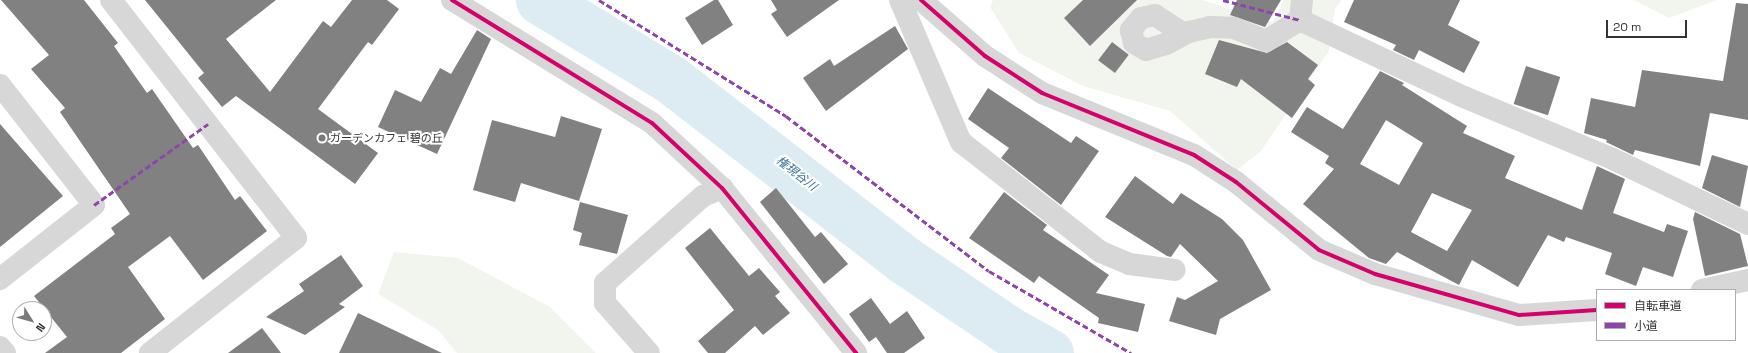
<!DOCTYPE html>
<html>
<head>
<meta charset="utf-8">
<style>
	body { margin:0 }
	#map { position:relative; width:1748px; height:353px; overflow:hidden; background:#fff; font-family:"Space Grotesk","Noto Sans JP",sans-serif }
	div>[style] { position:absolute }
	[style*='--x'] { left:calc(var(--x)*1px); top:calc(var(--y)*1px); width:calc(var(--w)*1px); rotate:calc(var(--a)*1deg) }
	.green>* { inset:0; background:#f1f5ed }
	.river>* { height:49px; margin:-24.5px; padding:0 24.5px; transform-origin:24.5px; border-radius:24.5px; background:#ddebf3 }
	.building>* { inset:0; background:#818181; transform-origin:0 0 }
	.minor>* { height:22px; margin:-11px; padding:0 11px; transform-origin:11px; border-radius:11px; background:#d7d7d7 }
	.quiet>* { height:3px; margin-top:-1.5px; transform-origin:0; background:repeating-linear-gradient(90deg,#8e44ad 0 6px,transparent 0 9px) }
	.cycleway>* { height:4px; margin:-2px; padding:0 2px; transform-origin:2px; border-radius:2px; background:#d6006c }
	.dots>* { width:11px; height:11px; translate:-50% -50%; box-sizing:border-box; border:2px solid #fff; border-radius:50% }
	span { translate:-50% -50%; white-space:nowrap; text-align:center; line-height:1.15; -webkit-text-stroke:4px #fff; paint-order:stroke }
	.poi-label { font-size:11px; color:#333 }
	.left { translate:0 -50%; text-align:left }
	.water-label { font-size:12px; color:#3f7597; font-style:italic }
	.legend { position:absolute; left:1596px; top:289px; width:140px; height:52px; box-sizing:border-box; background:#fff; border:1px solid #adadad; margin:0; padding:5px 7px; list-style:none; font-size:12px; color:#333 }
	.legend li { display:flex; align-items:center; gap:8px; height:20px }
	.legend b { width:20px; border:1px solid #adadad }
	.north { position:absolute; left:12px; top:301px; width:40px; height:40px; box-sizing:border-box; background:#fff; border:1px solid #adadad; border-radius:50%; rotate:127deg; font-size:11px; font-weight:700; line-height:16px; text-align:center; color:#333 }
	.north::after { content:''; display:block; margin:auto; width:14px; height:18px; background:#7a7a7a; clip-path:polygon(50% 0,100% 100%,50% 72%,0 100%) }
	.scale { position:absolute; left:1606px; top:20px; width:81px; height:18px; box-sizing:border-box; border:2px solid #333; border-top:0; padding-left:5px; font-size:12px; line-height:14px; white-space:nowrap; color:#333; -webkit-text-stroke:3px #fff; paint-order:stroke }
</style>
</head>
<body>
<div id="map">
	<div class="green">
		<i style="clip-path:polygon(993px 0,1202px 0,1273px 22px,1284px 0,1342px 0,1335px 9px,1329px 51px,1261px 151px,1237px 170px,1170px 111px,1083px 86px,1019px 53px,990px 7px)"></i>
		<i style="clip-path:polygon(1634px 0,1717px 0,1669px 18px)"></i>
		<i style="clip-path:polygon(394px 252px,458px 258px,550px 307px,596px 353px,457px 353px,438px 330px,378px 294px)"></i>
	</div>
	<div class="river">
		<i style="--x:540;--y:0;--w:151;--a:31.2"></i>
		<i style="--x:669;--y:78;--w:299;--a:37.7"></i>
		<i style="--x:906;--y:261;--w:123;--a:34.1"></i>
		<i style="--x:1008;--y:330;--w:47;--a:29.3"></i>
	</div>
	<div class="building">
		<i style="clip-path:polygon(1px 0,84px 0,118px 43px,114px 46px,147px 93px,152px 89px,193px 148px,198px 145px,235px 200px,240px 196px,267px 231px,203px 280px,170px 236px,128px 267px,165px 319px,121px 353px,45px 353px,67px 337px,34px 296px,115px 234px,111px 228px,130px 214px,60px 112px,65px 108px,31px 69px,49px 55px)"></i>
		<i style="clip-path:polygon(145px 0,276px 0,226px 39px,270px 92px,323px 21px,331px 27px,352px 0,387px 0,399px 9px,372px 45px,368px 42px,318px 109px,378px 153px,355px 184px,236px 96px,222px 107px,198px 78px,204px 73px)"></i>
		<i style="clip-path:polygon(714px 0,718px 0,733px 25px,702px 45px,685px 18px)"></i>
		<i style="clip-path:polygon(771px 0,839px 0,787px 37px,771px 14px,777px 10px)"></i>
		<i style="clip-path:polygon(1083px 0,1137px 0,1090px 46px,1064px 18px)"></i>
		<i style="clip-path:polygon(1237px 0,1281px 0,1265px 27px,1230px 15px)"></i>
		<i style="clip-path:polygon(1354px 0,1460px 0,1448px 25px,1480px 42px,1464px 73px,1419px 50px,1414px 60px,1393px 50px,1396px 45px,1344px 22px)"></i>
		<i style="clip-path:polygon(1736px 3px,1748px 4px,1748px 120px,1710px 113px,1700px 166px,1635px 150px,1633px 155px,1606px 142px,1607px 140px,1584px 133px,1591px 98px,1635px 107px,1642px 70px,1723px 81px)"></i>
		<i style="clip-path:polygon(895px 26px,908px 49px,826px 111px,803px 78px,830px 59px,834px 66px)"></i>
		<i style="clip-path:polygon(477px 30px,491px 39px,437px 154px,378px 127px,395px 90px,421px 102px,440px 68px,451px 74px)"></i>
		<i style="clip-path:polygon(1219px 40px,1267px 53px,1287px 42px,1318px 65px,1308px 79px,1315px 85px,1292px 118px,1241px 79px,1237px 87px,1205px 74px)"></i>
		<i style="left:1112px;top:42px;width:21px;height:23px;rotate:37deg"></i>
		<i style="left:1526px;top:66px;width:36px;height:40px;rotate:18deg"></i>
		<i style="clip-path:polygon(evenodd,1380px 71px,1404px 83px,1402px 85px,1467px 126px,1463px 133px,1515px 156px,1505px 178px,1582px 210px,1597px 166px,1625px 179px,1613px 213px,1664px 232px,1667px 224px,1688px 231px,1673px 277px,1643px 267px,1636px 286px,1605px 274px,1612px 253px,1566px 237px,1564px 242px,1548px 235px,1518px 287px,1472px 260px,1459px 285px,1397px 252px,1386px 264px,1369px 258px,1303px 204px,1334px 169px,1325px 163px,1329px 156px,1291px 132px,1307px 107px,1343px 129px,1380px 71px,1386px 120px,1423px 143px,1399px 185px,1360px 164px,1386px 120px,1380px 71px,1432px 193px,1472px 210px,1447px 251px,1411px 232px,1432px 193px)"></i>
		<i style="clip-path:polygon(988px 88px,1071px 143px,1076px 136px,1099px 151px,1061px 205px,1001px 158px,1009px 148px,968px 119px)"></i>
		<i style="clip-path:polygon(561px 116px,602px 129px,579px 201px,521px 183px,515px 202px,473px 190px,492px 120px,555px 137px)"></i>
		<i style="clip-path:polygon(0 124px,63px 196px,0 247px)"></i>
		<i style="clip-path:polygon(1712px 155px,1748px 166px,1740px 207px,1702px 188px)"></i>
		<i style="clip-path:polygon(1135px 176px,1173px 204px,1181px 193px,1222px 219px,1243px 240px,1271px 290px,1220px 319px,1216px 335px,1169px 321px,1177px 297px,1185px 300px,1218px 281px,1180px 244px,1171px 257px,1167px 256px,1105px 217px)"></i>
		<i style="clip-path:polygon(776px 188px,815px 237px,821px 232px,848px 264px,824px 284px,760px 202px)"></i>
		<i style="clip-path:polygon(1004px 192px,1047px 225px,1043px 230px,1109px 275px,1096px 293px,1145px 304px,1138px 332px,1098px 323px,1099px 318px,1039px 276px,1034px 283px,969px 238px)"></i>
		<i style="clip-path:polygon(580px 202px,628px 215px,617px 254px,579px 245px,582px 233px,573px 230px)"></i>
		<i style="clip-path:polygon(1695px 212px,1740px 234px,1748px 266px,1705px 276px,1693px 219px)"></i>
		<i style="clip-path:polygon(710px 228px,749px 276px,759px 268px,780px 292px,775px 296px,790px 313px,763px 335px,755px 326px,725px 353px,708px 353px,698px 341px,734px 310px,685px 248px)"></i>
		<i style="clip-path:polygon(341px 255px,363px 286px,339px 304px,345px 307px,305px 335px,266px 317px,304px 291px,299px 284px)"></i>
		<i style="clip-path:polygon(871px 298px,890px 324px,907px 311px,925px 338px,904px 353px,887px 353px,876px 337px,869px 342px,849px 314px)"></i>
		<i style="clip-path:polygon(358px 313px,442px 353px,339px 353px)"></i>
		<i style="clip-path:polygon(262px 328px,281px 353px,228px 353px)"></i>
	</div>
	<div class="minor">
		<i style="--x:111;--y:0;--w:301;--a:52.1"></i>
		<i style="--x:296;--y:238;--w:186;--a:141.8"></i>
		<i style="--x:452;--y:0;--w:235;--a:31.6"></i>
		<i style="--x:652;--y:123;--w:96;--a:42.9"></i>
		<i style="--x:722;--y:188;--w:213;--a:50.9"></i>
		<i style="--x:900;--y:0;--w:155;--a:66.8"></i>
		<i style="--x:961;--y:142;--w:178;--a:38.2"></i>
		<i style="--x:1101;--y:252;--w:30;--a:23"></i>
		<i style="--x:1129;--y:264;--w:46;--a:7.4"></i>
		<i style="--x:921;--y:0;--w:85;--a:41.2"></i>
		<i style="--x:985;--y:56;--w:68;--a:33"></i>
		<i style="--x:1042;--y:93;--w:164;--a:22.2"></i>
		<i style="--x:1194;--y:155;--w:50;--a:32.7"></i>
		<i style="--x:1236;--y:182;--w:107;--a:39.3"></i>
		<i style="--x:1319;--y:250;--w:61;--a:23.2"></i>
		<i style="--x:1375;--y:274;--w:150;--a:15.9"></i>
		<i style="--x:1519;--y:315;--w:78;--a:-3.7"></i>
		<i style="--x:1302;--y:0;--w:20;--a:96"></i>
		<i style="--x:1300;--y:20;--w:181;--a:25.2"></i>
		<i style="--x:1464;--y:97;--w:161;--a:22.6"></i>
		<i style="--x:1613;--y:159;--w:150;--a:25.7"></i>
		<i style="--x:1184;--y:34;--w:35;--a:-147"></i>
		<i style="--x:1155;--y:15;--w:14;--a:168"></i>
		<i style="--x:1141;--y:18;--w:16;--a:130"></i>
		<i style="--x:1131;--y:30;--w:13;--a:77"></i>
		<i style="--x:1134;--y:43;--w:14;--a:30"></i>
		<i style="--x:1146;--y:50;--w:21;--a:-17"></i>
		<i style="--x:1166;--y:44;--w:26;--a:-28"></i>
		<i style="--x:1189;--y:32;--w:22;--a:-13"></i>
		<i style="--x:1210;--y:27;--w:24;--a:2"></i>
		<i style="--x:1234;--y:28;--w:35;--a:22"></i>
		<i style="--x:1266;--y:41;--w:40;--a:-32"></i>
		<i style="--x:0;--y:85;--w:152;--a:51.9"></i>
		<i style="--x:94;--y:205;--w:120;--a:141.8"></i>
		<i style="--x:1702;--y:290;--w:47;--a:-12.3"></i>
		<i style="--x:0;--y:347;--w:8;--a:50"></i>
		<i style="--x:649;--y:353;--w:67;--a:-131.3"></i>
		<i style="--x:605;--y:303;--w:20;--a:-90"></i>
		<i style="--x:605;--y:283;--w:131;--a:-41.6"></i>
		<i style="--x:703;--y:196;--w:21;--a:-23"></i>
	</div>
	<div class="quiet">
		<i style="--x:599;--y:0;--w:220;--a:31.8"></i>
		<i style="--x:786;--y:116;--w:255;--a:37.4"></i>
		<i style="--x:989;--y:271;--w:164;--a:30"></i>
		<i style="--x:1223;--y:0;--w:80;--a:14.6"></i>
		<i style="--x:94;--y:205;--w:140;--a:-35.4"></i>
	</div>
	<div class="cycleway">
		<i style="--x:452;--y:0;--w:235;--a:31.6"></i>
		<i style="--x:652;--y:123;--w:96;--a:42.9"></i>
		<i style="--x:722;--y:188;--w:213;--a:50.9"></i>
		<i style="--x:921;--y:0;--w:85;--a:41.2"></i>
		<i style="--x:985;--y:56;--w:68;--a:33"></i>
		<i style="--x:1042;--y:93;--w:164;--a:22.2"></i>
		<i style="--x:1194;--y:155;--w:50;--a:32.7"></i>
		<i style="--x:1236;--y:182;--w:107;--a:39.3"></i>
		<i style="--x:1319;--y:250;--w:61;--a:23.2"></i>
		<i style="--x:1375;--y:274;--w:150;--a:15.9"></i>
		<i style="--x:1519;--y:315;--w:78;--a:-3.7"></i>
	</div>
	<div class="dots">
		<i style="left:322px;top:138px;background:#7a7a7a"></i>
	</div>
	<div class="poi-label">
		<span class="left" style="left:330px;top:138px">ガーデンカフェ 碧の丘</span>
	</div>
	<div class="water-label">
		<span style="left:796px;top:174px;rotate:38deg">権現谷川</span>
	</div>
	<ul class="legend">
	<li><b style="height:5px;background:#d6006c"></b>自転車道</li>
	<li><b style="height:5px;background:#8e44ad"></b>小道</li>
	</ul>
	<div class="north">N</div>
	<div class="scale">20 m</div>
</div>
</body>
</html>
